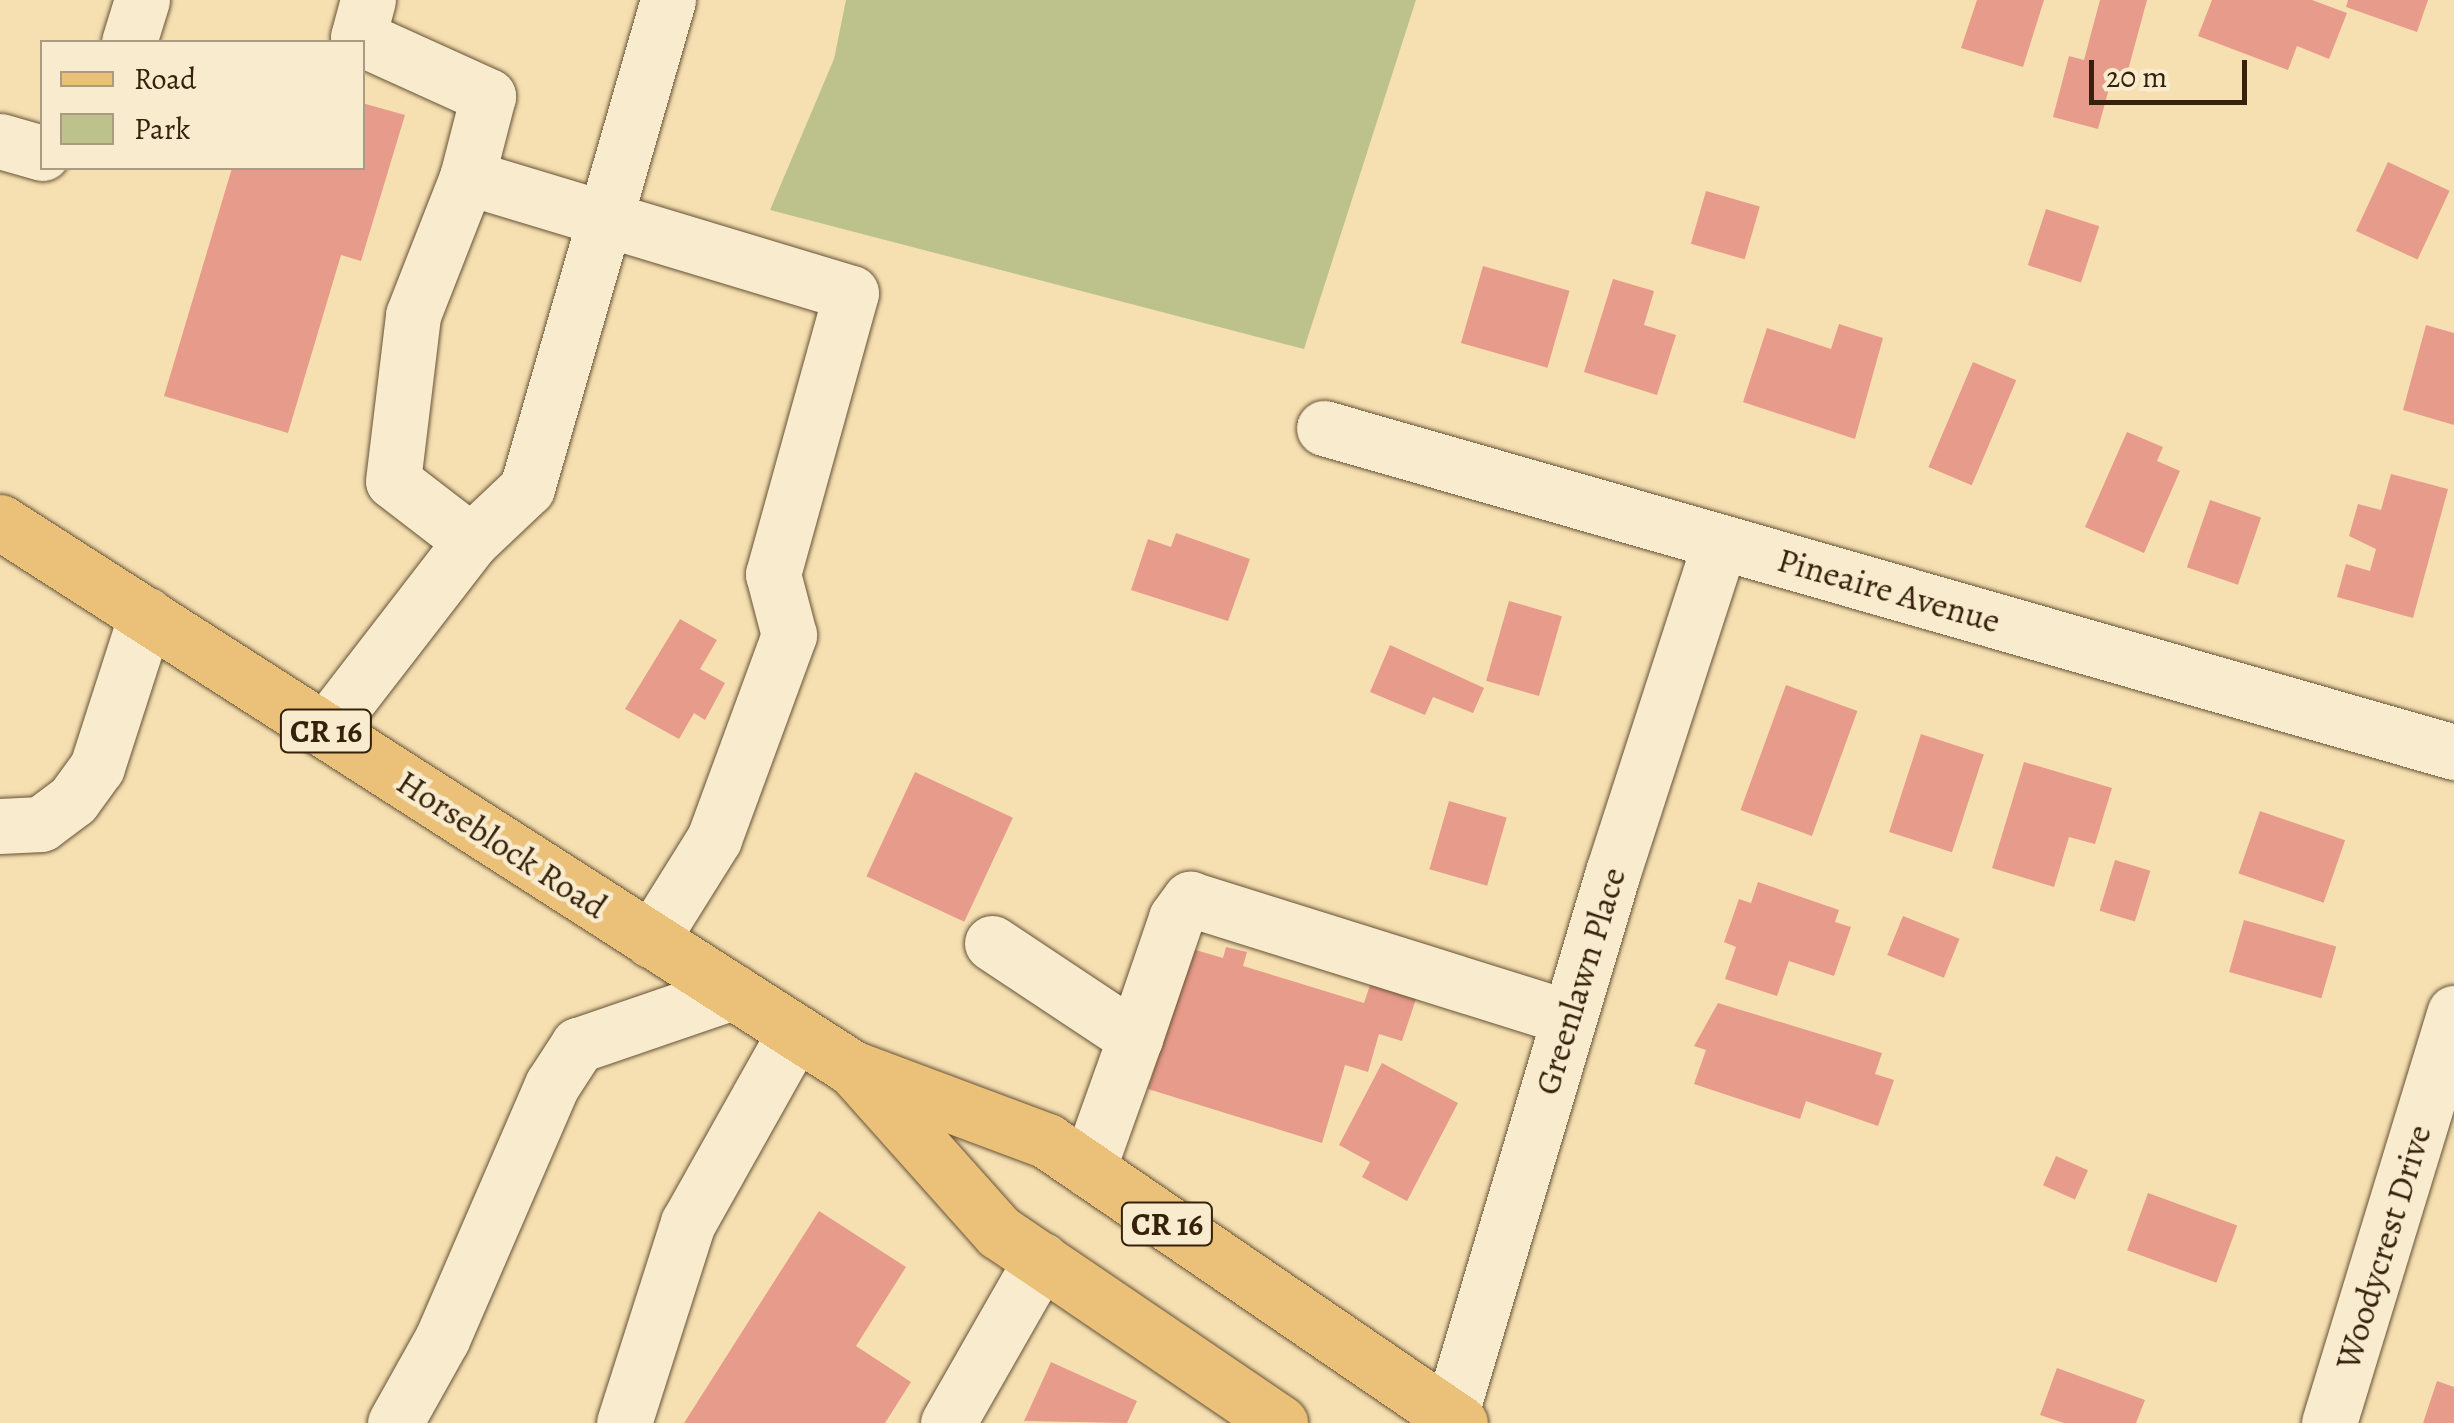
<!DOCTYPE html>
<html>
<head>
<meta charset="utf-8">
<style>
	body { margin:0 }
	#map { position:relative; width:2454px; height:1423px; overflow:hidden; background:#f6e0b2; font-family:Alegreya,serif }
	div>[style] { position:absolute }
	[style*='--x'] { left:calc(var(--x)*1px); top:calc(var(--y)*1px); width:calc(var(--w)*1px); rotate:calc(var(--a)*1deg) }
	.green>* { inset:0; background:#bdc28c }
	.building>* { inset:0; background:#e79b8a; transform-origin:0 0 }
	.roads { filter:drop-shadow(0 0 2px #665236) drop-shadow(0 0 2px #665236) }
	.minor>* { height:55px; margin:-27.5px; padding:0 27.5px; transform-origin:27.5px; border-radius:27.5px; background:#f9ebcd }
	.major>* { height:55px; margin:-27.5px; padding:0 27.5px; transform-origin:27.5px; border-radius:27.5px; background:#ebc079 }
	span { translate:-50% -50%; white-space:nowrap; text-align:center; line-height:1.15; -webkit-text-stroke:9px #f9ebcd; paint-order:stroke }
	.shield-label span { padding:2px 8px; background:#f9ebcd; border:2px solid; border-radius:8px; -webkit-text-stroke-width:0 }
	.shield-label { font-size:32px; color:#36220c; font-weight:700 }
	.street-label { font-size:35px; color:#36220c }
	.legend { position:absolute; left:40px; top:40px; width:325px; height:130px; box-sizing:border-box; background:#f9ebcd; border:2px solid #ab9b80; margin:0; padding:12px 18px; list-style:none; font-size:30px; color:#36220c }
	.legend li { display:flex; align-items:center; gap:20px; height:50px }
	.legend b { width:50px; border:2px solid #ab9b80 }
	.scale { position:absolute; left:2089px; top:60px; width:158px; height:45px; box-sizing:border-box; border:5px solid #36220c; border-top:0; padding-left:12px; font-size:30px; line-height:35px; white-space:nowrap; color:#36220c; -webkit-text-stroke:8px #f9ebcd; paint-order:stroke }
</style>
</head>
<body>
<div id="map">
	<div class="green">
		<i style="clip-path:polygon(846px 0,1416px 0,1304px 349px,770px 210px,834px 59px)"></i>
	</div>
	<div class="building">
		<i style="clip-path:polygon(1977px 0,2044px 0,2023px 67px,1961px 48px)"></i>
		<i style="clip-path:polygon(2100px 0,2147px 0,2127px 74px,2114px 70px,2098px 129px,2053px 117px,2069px 56px,2084px 60px)"></i>
		<i style="clip-path:polygon(2212px 0,2312px 0,2347px 13px,2329px 59px,2297px 46px,2288px 70px,2198px 36px)"></i>
		<i style="clip-path:polygon(2348px 0,2428px 0,2417px 32px,2346px 7px)"></i>
		<i style="clip-path:polygon(362px 103px,405px 115px,361px 261px,341px 255px,288px 433px,164px 396px,232px 168px,362px 168px)"></i>
		<i style="left:2388px;top:162px;width:68px;height:76px;rotate:25deg"></i>
		<i style="left:1706px;top:191px;width:56px;height:55px;rotate:16deg"></i>
		<i style="left:2046px;top:209px;width:56px;height:59px;rotate:18deg"></i>
		<i style="left:1483px;top:266px;width:90px;height:80px;rotate:16deg"></i>
		<i style="clip-path:polygon(1613px 279px,1654px 291px,1644px 325px,1676px 335px,1657px 395px,1584px 372px)"></i>
		<i style="clip-path:polygon(1839px 324px,1883px 338px,1855px 439px,1743px 402px,1767px 328px,1831px 349px)"></i>
		<i style="clip-path:polygon(2426px 325px,2454px 333px,2454px 425px,2403px 410px)"></i>
		<i style="left:1973px;top:362px;width:47px;height:114px;rotate:23deg"></i>
		<i style="clip-path:polygon(2127px 432px,2163px 447px,2157px 461px,2180px 471px,2144px 553px,2085px 527px)"></i>
		<i style="clip-path:polygon(2391px 474px,2448px 489px,2413px 618px,2337px 597px,2346px 564px,2370px 571px,2376px 549px,2349px 536px,2358px 504px,2381px 510px)"></i>
		<i style="left:2210px;top:500px;width:54px;height:71px;rotate:19deg"></i>
		<i style="clip-path:polygon(1176px 533px,1250px 559px,1228px 621px,1131px 590px,1148px 539px,1171px 547px)"></i>
		<i style="left:1509px;top:601px;width:55px;height:83px;rotate:16deg"></i>
		<i style="clip-path:polygon(680px 619px,717px 640px,700px 669px,725px 683px,705px 720px,694px 713px,679px 739px,625px 709px)"></i>
		<i style="clip-path:polygon(1390px 645px,1484px 688px,1473px 713px,1433px 697px,1425px 715px,1370px 692px)"></i>
		<i style="left:1786px;top:685px;width:76px;height:133px;rotate:20deg"></i>
		<i style="left:1921px;top:734px;width:66px;height:103px;rotate:18deg"></i>
		<i style="clip-path:polygon(2024px 762px,2112px 788px,2095px 844px,2069px 837px,2054px 887px,1992px 868px)"></i>
		<i style="left:915px;top:772px;width:108px;height:115px;rotate:25deg"></i>
		<i style="left:1449px;top:801px;width:60px;height:71px;rotate:16deg"></i>
		<i style="left:2260px;top:811px;width:90px;height:66px;rotate:19deg"></i>
		<i style="left:2115px;top:860px;width:37px;height:53px;rotate:17deg"></i>
		<i style="clip-path:polygon(1758px 882px,1839px 910px,1835px 922px,1851px 927px,1834px 976px,1789px 961px,1777px 996px,1725px 979px,1736px 947px,1724px 942px,1739px 899px,1751px 903px)"></i>
		<i style="left:1903px;top:916px;width:61px;height:42px;rotate:22deg"></i>
		<i style="left:2244px;top:920px;width:96px;height:54px;rotate:16deg"></i>
		<i style="clip-path:polygon(1226px 947px,1247px 952px,1243px 966px,1364px 1003px,1372px 979px,1418px 993px,1402px 1041px,1379px 1034px,1368px 1072px,1345px 1065px,1322px 1143px,1148px 1089px,1192px 949px,1223px 958px)"></i>
		<i style="clip-path:polygon(1718px 1003px,1882px 1053px,1875px 1074px,1894px 1080px,1878px 1126px,1806px 1101px,1800px 1119px,1694px 1084px,1706px 1050px,1694px 1046px)"></i>
		<i style="clip-path:polygon(1382px 1063px,1458px 1103px,1407px 1201px,1362px 1177px,1370px 1162px,1339px 1145px)"></i>
		<i style="left:2056px;top:1156px;width:35px;height:32px;rotate:24deg"></i>
		<i style="left:2148px;top:1193px;width:95px;height:61px;rotate:20deg"></i>
		<i style="clip-path:polygon(819px 1211px,906px 1267px,856px 1346px,911px 1382px,885px 1423px,684px 1423px)"></i>
		<i style="clip-path:polygon(1051px 1362px,1137px 1401px,1127px 1423px,1024px 1421px)"></i>
		<i style="clip-path:polygon(2057px 1368px,2145px 1400px,2136px 1423px,2064px 1423px,2040px 1415px)"></i>
		<i style="clip-path:polygon(2437px 1381px,2454px 1387px,2454px 1423px,2423px 1423px)"></i>
	</div>
	<div class="roads">
		<div class="minor">
			<i style="--x:368;--y:0;--w:38;--a:105"></i>
			<i style="--x:358;--y:37;--w:143;--a:24.4"></i>
			<i style="--x:488;--y:96;--w:84;--a:104.5"></i>
			<i style="--x:129;--y:42;--w:44;--a:-72.8"></i>
			<i style="--x:0;--y:141;--w:44;--a:15.9"></i>
			<i style="--x:1324;--y:428;--w:1176;--a:16"></i>
			<i style="--x:471;--y:541;--w:77;--a:-43.4"></i>
			<i style="--x:527;--y:488;--w:508;--a:-73.88"></i>
			<i style="--x:325;--y:730;--w:239;--a:-52.3"></i>
			<i style="--x:471;--y:541;--w:98;--a:-142.4"></i>
			<i style="--x:393;--y:481;--w:167;--a:-83.1"></i>
			<i style="--x:413;--y:315;--w:148;--a:-68.6"></i>
			<i style="--x:467;--y:177;--w:401;--a:16.8"></i>
			<i style="--x:851;--y:293;--w:292;--a:105.5"></i>
			<i style="--x:773;--y:574;--w:63;--a:75.3"></i>
			<i style="--x:789;--y:635;--w:217;--a:110.2"></i>
			<i style="--x:714;--y:839;--w:119;--a:122"></i>
			<i style="--x:0;--y:826;--w:41;--a:-2.8"></i>
			<i style="--x:41;--y:824;--w:40;--a:-37"></i>
			<i style="--x:73;--y:800;--w:41;--a:-54"></i>
			<i style="--x:97;--y:767;--w:160;--a:-72.1"></i>
			<i style="--x:992;--y:943;--w:172;--a:33.6"></i>
			<i style="--x:1135;--y:1038;--w:127;--a:-71.1"></i>
			<i style="--x:1176;--y:918;--w:24;--a:-54"></i>
			<i style="--x:1190;--y:899;--w:397;--a:17.4"></i>
			<i style="--x:1088;--y:1169;--w:139;--a:-70.3"></i>
			<i style="--x:395;--y:1423;--w:96;--a:-60.8"></i>
			<i style="--x:442;--y:1339;--w:277;--a:-66.6"></i>
			<i style="--x:552;--y:1085;--w:48;--a:-57"></i>
			<i style="--x:578;--y:1045;--w:164;--a:-18.9"></i>
			<i style="--x:624;--y:1423;--w:210;--a:-72.3"></i>
			<i style="--x:688;--y:1223;--w:219;--a:-60.7"></i>
			<i style="--x:948;--y:1423;--w:188;--a:-60.3"></i>
			<i style="--x:1448;--y:1423;--w:575;--a:-73.33"></i>
			<i style="--x:1613;--y:872;--w:347;--a:-72"></i>
			<i style="--x:2329;--y:1423;--w:429;--a:-73"></i>
		</div>
		<div class="major">
			<i style="--x:0;--y:522;--w:1012;--a:32.65"></i>
			<i style="--x:852;--y:1068;--w:208;--a:20.5"></i>
			<i style="--x:1047;--y:1141;--w:500;--a:34.33"></i>
			<i style="--x:858;--y:1074;--w:212;--a:48.3"></i>
			<i style="--x:999;--y:1232;--w:340;--a:34.2"></i>
		</div>
	</div>
	<div class="shield-label">
		<span style="left:326px;top:731px">CR 16</span>
		<span style="left:1167px;top:1224px">CR 16</span>
	</div>
	<div class="street-label">
		<span style="left:1889px;top:590px;rotate:16deg">Pineaire Avenue</span>
		<span style="left:502px;top:844px;rotate:33deg">Horseblock Road</span>
		<span style="left:1580px;top:981px;rotate:-73deg">Greenlawn Place</span>
		<span style="left:2383px;top:1247px;rotate:-73deg">Woodycrest Drive</span>
	</div>
	<ul class="legend">
	<li><b style="height:12px;background:#ebc079"></b>Road</li>
	<li><b style="height:28px;background:#bdc28c"></b>Park</li>
	</ul>
	<div class="scale">20 m</div>
</div>
</body>
</html>
